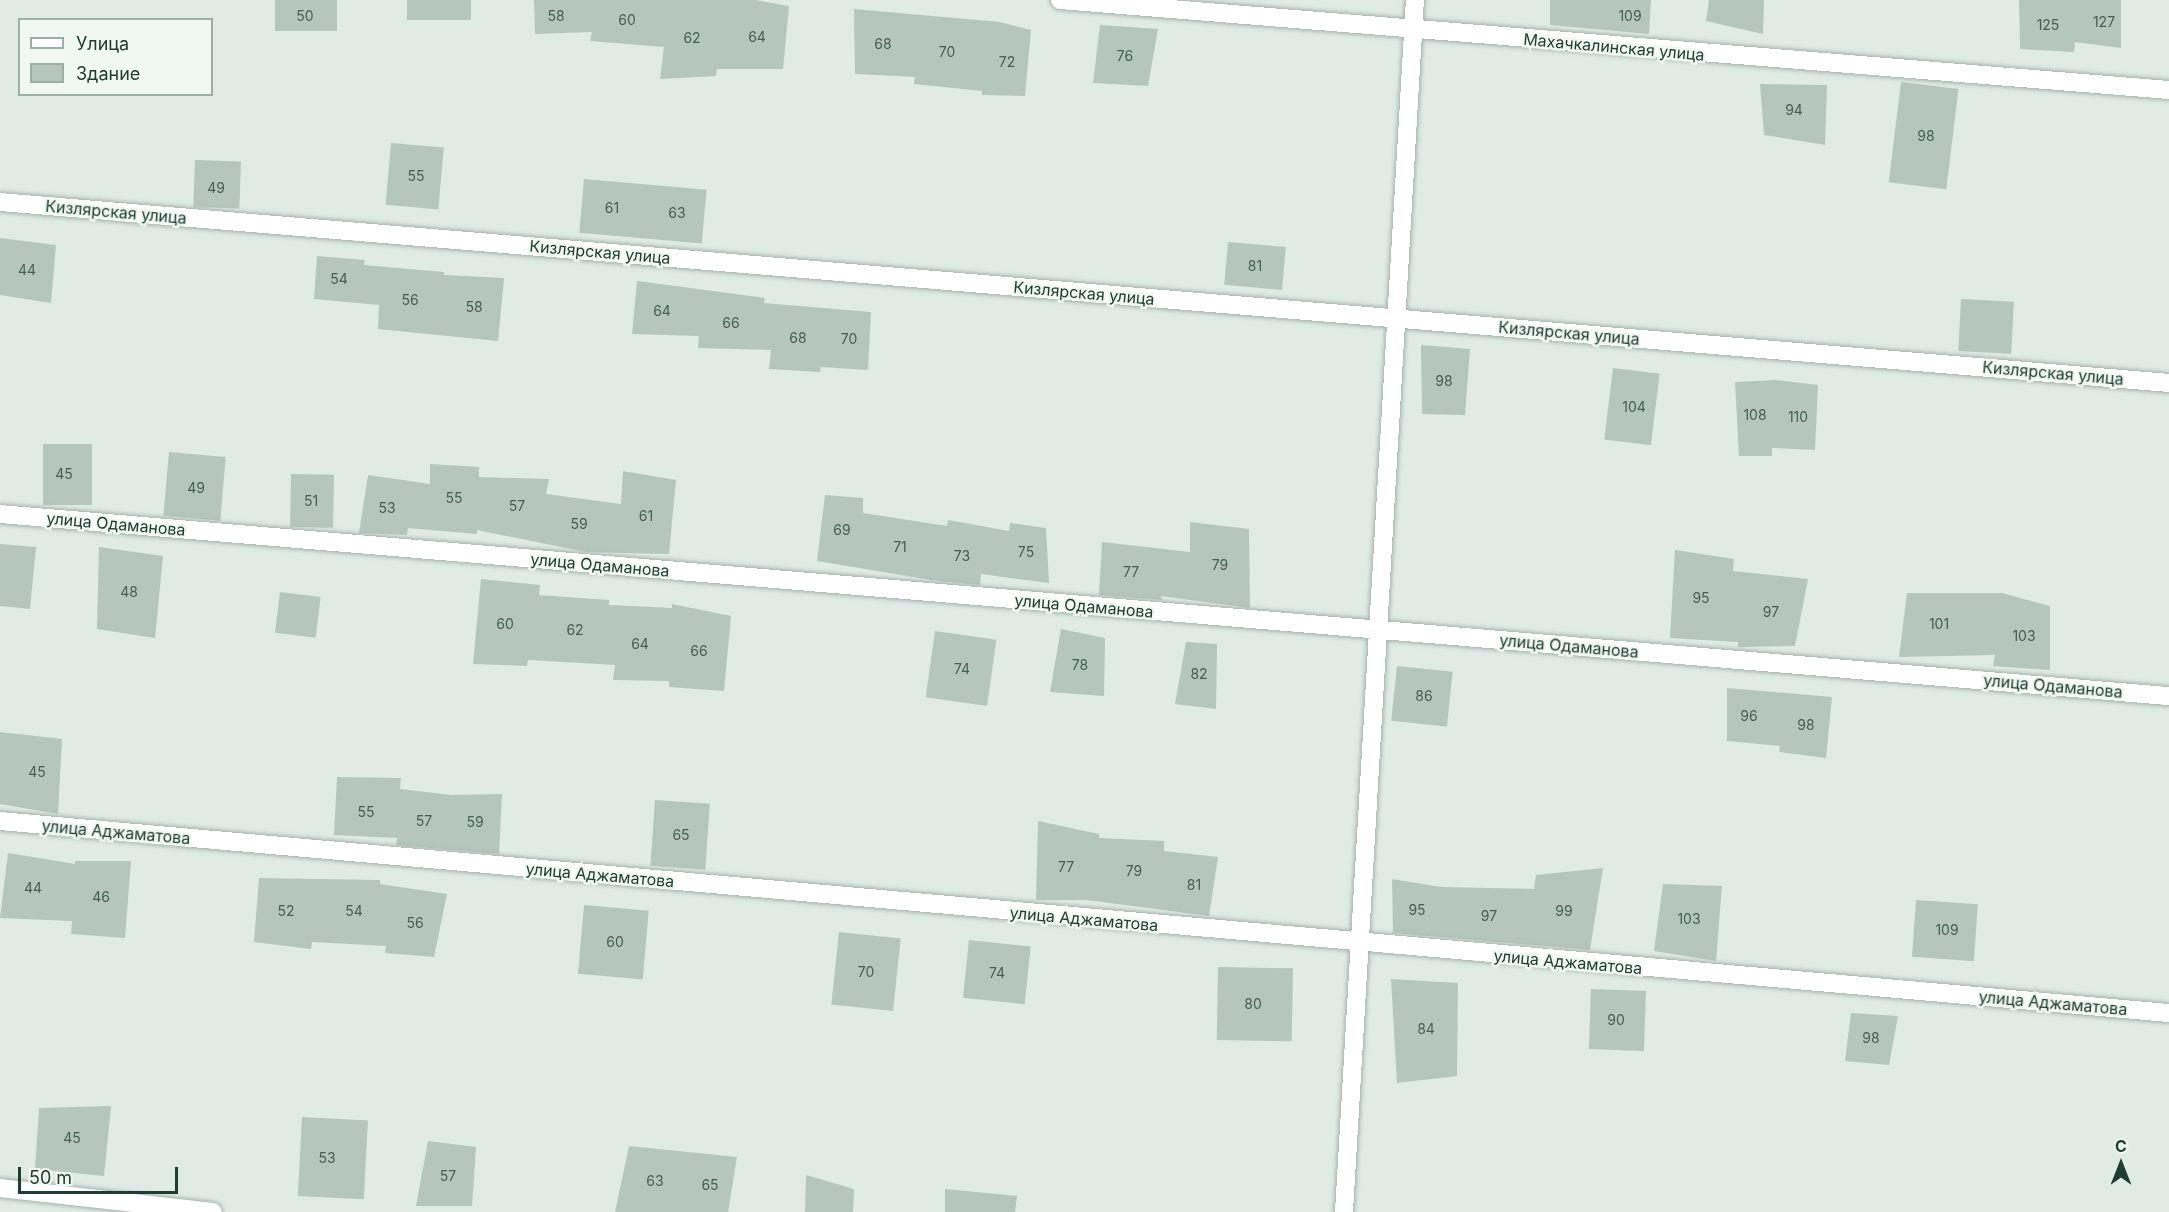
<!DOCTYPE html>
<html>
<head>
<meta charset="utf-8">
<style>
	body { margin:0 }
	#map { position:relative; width:2169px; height:1212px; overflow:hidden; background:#e0ebe6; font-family:Inter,sans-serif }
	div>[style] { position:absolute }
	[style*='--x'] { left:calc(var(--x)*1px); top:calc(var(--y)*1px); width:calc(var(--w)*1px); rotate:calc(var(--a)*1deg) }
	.building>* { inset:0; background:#b5c6be; transform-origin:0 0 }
	.roads { filter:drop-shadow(0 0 2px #a3b3ad) drop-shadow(0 0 2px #a3b3ad) }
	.minor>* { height:18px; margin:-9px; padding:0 9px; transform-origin:9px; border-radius:9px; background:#fff }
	span { translate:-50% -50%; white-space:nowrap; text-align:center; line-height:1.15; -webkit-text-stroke:5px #f1f8f4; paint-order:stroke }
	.number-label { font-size:14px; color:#455e56 }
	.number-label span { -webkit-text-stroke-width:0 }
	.street-label { font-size:16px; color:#203c33 }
	.legend { position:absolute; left:18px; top:18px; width:195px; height:78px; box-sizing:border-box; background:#f1f8f4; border:2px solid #9dada7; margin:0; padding:8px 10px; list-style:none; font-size:18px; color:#203c33 }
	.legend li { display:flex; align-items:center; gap:12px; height:30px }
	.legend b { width:30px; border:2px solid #9dada7 }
	.north { position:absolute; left:2091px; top:1134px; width:60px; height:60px; -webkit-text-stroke:4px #f1f8f4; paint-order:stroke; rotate:0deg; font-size:16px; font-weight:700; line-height:24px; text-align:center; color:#203c33 }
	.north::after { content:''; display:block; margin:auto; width:21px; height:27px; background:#203c33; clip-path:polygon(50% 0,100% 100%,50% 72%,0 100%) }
	.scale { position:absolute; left:18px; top:1167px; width:160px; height:27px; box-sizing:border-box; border:3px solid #203c33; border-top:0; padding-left:8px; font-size:18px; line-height:21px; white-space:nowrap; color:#203c33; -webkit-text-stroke:4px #f1f8f4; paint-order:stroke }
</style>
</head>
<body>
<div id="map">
	<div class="building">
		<i style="left:275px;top:0;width:62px;height:31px"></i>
		<i style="left:407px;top:0;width:64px;height:20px"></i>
		<i style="clip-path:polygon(534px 0,755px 0,789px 6px,783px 69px,717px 69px,716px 76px,660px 79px,664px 47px,590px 41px,592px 32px,535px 34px)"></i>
		<i style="clip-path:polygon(1550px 0,1651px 0,1649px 34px,1550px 25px)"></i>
		<i style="clip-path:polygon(1709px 0,1764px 0,1763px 34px,1706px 21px)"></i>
		<i style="clip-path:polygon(2019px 0,2121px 0,2121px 48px,2075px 42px,2074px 52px,2020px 49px)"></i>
		<i style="clip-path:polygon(854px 9px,1000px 22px,1031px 30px,1025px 96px,982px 95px,982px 91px,914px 84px,915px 77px,855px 74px)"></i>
		<i style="clip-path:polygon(1100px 25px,1158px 29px,1148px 86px,1093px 83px)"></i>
		<i style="left:1901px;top:82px;width:58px;height:101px;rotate:7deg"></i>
		<i style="clip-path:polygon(1760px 84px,1827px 85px,1825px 145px,1764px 135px)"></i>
		<i style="left:391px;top:143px;width:53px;height:62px;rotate:5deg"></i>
		<i style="left:195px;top:160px;width:46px;height:47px;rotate:2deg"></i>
		<i style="left:584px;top:179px;width:123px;height:54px;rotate:5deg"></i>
		<i style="clip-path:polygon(0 238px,56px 245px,51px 303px,0 295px)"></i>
		<i style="left:1228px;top:242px;width:58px;height:43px;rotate:5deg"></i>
		<i style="clip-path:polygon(317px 256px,365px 260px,364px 265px,444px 272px,444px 275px,504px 278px,498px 341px,378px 329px,379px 305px,314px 299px)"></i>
		<i style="clip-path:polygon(637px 281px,765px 298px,764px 303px,871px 312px,868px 370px,821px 367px,820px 372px,769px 369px,771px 350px,698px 348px,699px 336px,632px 334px)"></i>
		<i style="left:1961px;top:299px;width:53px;height:52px;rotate:3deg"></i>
		<i style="clip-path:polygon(1421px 345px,1470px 349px,1465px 415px,1422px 414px)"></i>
		<i style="left:1613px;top:368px;width:47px;height:72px;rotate:7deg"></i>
		<i style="clip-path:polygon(1776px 380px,1818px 385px,1815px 450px,1772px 448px,1772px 456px,1739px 456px,1735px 382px)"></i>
		<i style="left:43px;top:444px;width:49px;height:61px"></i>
		<i style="left:169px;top:452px;width:57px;height:64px;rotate:5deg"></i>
		<i style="clip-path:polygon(430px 464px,479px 467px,479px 477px,549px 479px,546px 494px,621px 504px,623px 471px,676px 480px,669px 554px,586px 552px,477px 530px,477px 534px,408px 528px,407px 535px,359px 533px,368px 475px,430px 484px)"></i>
		<i style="left:291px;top:474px;width:43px;height:53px;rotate:1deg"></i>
		<i style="clip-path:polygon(825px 495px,863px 498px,863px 513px,947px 526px,948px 520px,1009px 531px,1010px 523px,1046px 528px,1049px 583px,981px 574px,980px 585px,937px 581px,817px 561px)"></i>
		<i style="clip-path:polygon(1190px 522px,1249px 529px,1250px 608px,1161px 596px,1162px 600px,1099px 595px,1102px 542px,1190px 552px)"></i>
		<i style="clip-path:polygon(0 544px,36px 547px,30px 609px,0 606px)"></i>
		<i style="clip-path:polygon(99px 547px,163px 556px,155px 638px,97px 629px)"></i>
		<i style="clip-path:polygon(1675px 550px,1734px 559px,1733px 571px,1808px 579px,1795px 646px,1738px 647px,1738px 642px,1670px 638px)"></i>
		<i style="clip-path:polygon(481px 579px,540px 585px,539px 595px,609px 600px,609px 605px,672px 608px,672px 604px,731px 616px,724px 691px,669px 687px,669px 681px,613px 680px,615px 665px,528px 660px,527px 666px,473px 664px)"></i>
		<i style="left:280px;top:592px;width:41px;height:41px;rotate:7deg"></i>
		<i style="clip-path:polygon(1907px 593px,2002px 593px,2050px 606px,2050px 670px,1993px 666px,1995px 655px,1899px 657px)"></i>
		<i style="clip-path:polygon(1061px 629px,1105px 638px,1104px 696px,1050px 692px)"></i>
		<i style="left:935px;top:631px;width:62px;height:67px;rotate:8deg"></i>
		<i style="clip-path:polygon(1186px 642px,1217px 644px,1216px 709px,1175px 704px)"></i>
		<i style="left:1397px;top:666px;width:56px;height:55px;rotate:6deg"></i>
		<i style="clip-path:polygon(1727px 688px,1832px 697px,1826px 758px,1779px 752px,1780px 746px,1727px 741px)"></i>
		<i style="clip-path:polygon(0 732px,62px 739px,58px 814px,0 804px)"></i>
		<i style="clip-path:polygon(337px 777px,401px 778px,400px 789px,451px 795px,502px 794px,499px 854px,396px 845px,397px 838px,334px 835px)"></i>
		<i style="left:655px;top:800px;width:55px;height:66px;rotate:4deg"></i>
		<i style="clip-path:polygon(1038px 821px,1099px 834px,1099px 838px,1164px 841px,1164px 851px,1218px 857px,1209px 916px,1087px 900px,1036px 900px)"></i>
		<i style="clip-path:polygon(8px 853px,75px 864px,75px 861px,131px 861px,125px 938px,71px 934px,72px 921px,0 918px)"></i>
		<i style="clip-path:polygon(1603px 868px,1590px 950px,1393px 933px,1392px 879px,1441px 887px,1534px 889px,1536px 875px)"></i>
		<i style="clip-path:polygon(259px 878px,380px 880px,380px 884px,447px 894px,434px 957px,385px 953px,386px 946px,312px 942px,311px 949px,254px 942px)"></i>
		<i style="clip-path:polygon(1663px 884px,1722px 886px,1716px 961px,1654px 951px)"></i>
		<i style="left:1916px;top:900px;width:62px;height:57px;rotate:4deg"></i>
		<i style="left:584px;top:905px;width:65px;height:69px;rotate:5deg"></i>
		<i style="left:839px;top:932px;width:62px;height:73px;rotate:6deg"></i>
		<i style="left:969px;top:940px;width:62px;height:58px;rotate:6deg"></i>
		<i style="left:1218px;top:967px;width:75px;height:73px;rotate:1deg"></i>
		<i style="clip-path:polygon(1391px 979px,1458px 983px,1457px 1076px,1397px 1083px)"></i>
		<i style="left:1591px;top:989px;width:55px;height:60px;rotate:2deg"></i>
		<i style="clip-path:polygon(1851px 1013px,1898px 1016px,1889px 1065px,1845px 1061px)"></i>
		<i style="clip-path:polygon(111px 1106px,104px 1176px,35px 1169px,39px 1108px)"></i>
		<i style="left:302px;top:1117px;width:66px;height:79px;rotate:3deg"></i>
		<i style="clip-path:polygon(428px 1141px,476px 1147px,472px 1206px,416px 1206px)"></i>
		<i style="clip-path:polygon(629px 1146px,737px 1157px,728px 1212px,615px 1212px)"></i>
		<i style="clip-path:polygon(806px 1175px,854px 1189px,853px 1212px,805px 1212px)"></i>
		<i style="clip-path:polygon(945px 1189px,1017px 1196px,1015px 1212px,945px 1212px)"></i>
	</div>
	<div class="roads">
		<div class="minor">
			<i style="--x:1060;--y:0;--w:1113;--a:4.64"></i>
			<i style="--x:0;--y:202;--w:2177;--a:4.77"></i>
			<i style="--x:0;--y:514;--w:2177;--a:4.8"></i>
			<i style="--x:0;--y:821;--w:2177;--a:5.06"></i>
			<i style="--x:0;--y:1188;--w:214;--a:6.4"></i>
			<i style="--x:1344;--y:1212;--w:1214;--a:-86.65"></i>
		</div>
	</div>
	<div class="number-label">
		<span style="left:305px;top:16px">50</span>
		<span style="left:556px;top:16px">58</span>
		<span style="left:1630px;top:16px">109</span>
		<span style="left:627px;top:20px">60</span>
		<span style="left:2104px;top:22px">127</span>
		<span style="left:2048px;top:25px">125</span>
		<span style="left:757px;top:37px">64</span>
		<span style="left:692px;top:38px">62</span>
		<span style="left:883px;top:44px">68</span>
		<span style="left:947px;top:52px">70</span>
		<span style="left:1125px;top:56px">76</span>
		<span style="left:1007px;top:62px">72</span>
		<span style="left:1794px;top:110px">94</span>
		<span style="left:1926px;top:136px">98</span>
		<span style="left:416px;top:176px">55</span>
		<span style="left:216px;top:188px">49</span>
		<span style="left:612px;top:208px">61</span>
		<span style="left:677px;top:213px">63</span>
		<span style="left:1255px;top:266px">81</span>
		<span style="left:27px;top:270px">44</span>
		<span style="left:339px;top:279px">54</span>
		<span style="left:410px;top:300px">56</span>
		<span style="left:474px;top:307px">58</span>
		<span style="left:662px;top:311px">64</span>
		<span style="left:731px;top:323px">66</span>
		<span style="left:798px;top:338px">68</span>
		<span style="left:849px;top:339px">70</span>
		<span style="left:1444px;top:381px">98</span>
		<span style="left:1634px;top:407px">104</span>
		<span style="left:1755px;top:415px">108</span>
		<span style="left:1798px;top:417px">110</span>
		<span style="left:64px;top:474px">45</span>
		<span style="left:196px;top:488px">49</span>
		<span style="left:454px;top:498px">55</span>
		<span style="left:311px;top:501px">51</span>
		<span style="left:517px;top:506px">57</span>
		<span style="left:387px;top:508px">53</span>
		<span style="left:646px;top:516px">61</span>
		<span style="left:579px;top:524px">59</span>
		<span style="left:842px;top:530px">69</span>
		<span style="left:900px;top:547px">71</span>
		<span style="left:1026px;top:552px">75</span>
		<span style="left:962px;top:556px">73</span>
		<span style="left:1220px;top:565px">79</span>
		<span style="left:1131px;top:572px">77</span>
		<span style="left:129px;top:592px">48</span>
		<span style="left:1701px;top:598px">95</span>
		<span style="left:1771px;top:612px">97</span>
		<span style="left:505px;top:624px">60</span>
		<span style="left:1939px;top:624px">101</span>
		<span style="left:575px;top:630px">62</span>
		<span style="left:2024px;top:636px">103</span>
		<span style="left:640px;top:644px">64</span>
		<span style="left:699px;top:651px">66</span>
		<span style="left:1080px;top:665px">78</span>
		<span style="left:962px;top:669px">74</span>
		<span style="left:1199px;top:674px">82</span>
		<span style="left:1424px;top:696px">86</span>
		<span style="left:1749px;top:716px">96</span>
		<span style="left:1806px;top:725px">98</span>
		<span style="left:37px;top:772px">45</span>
		<span style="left:366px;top:812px">55</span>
		<span style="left:424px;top:821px">57</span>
		<span style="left:475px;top:822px">59</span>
		<span style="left:681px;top:835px">65</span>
		<span style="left:1066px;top:867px">77</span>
		<span style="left:1134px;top:871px">79</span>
		<span style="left:1194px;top:885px">81</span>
		<span style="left:33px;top:888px">44</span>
		<span style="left:101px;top:897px">46</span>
		<span style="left:1417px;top:910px">95</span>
		<span style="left:286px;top:911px">52</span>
		<span style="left:354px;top:911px">54</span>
		<span style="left:1564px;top:911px">99</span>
		<span style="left:1489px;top:916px">97</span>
		<span style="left:1689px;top:919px">103</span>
		<span style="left:415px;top:923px">56</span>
		<span style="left:1947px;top:930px">109</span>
		<span style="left:615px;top:942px">60</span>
		<span style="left:866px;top:972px">70</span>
		<span style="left:997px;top:973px">74</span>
		<span style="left:1253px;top:1004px">80</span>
		<span style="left:1616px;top:1020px">90</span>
		<span style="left:1426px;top:1029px">84</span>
		<span style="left:1871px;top:1038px">98</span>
		<span style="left:72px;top:1138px">45</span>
		<span style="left:327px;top:1158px">53</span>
		<span style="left:448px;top:1176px">57</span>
		<span style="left:655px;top:1181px">63</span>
		<span style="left:710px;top:1185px">65</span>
	</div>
	<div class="street-label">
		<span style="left:1614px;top:47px;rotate:5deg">Махачкалинская улица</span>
		<span style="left:116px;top:212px;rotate:5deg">Кизлярская улица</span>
		<span style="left:600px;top:252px;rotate:5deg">Кизлярская улица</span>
		<span style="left:1084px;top:293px;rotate:5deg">Кизлярская улица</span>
		<span style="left:1569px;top:333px;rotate:5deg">Кизлярская улица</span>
		<span style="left:2053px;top:373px;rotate:5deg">Кизлярская улица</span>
		<span style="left:116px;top:524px;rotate:5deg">улица Одаманова</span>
		<span style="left:600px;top:565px;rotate:5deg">улица Одаманова</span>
		<span style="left:1084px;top:606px;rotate:5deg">улица Одаманова</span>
		<span style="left:1569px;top:646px;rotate:5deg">улица Одаманова</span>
		<span style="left:2053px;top:686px;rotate:5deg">улица Одаманова</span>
		<span style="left:116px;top:832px;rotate:5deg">улица Аджаматова</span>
		<span style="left:600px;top:875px;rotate:5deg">улица Аджаматова</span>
		<span style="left:1084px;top:919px;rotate:5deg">улица Аджаматова</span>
		<span style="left:1568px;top:962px;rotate:5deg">улица Аджаматова</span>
		<span style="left:2053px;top:1003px;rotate:5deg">улица Аджаматова</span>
	</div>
	<ul class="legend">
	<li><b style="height:8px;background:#fff"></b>Улица</li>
	<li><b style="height:16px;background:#b5c6be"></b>Здание</li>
	</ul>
	<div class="north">С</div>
	<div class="scale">50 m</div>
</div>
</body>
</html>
